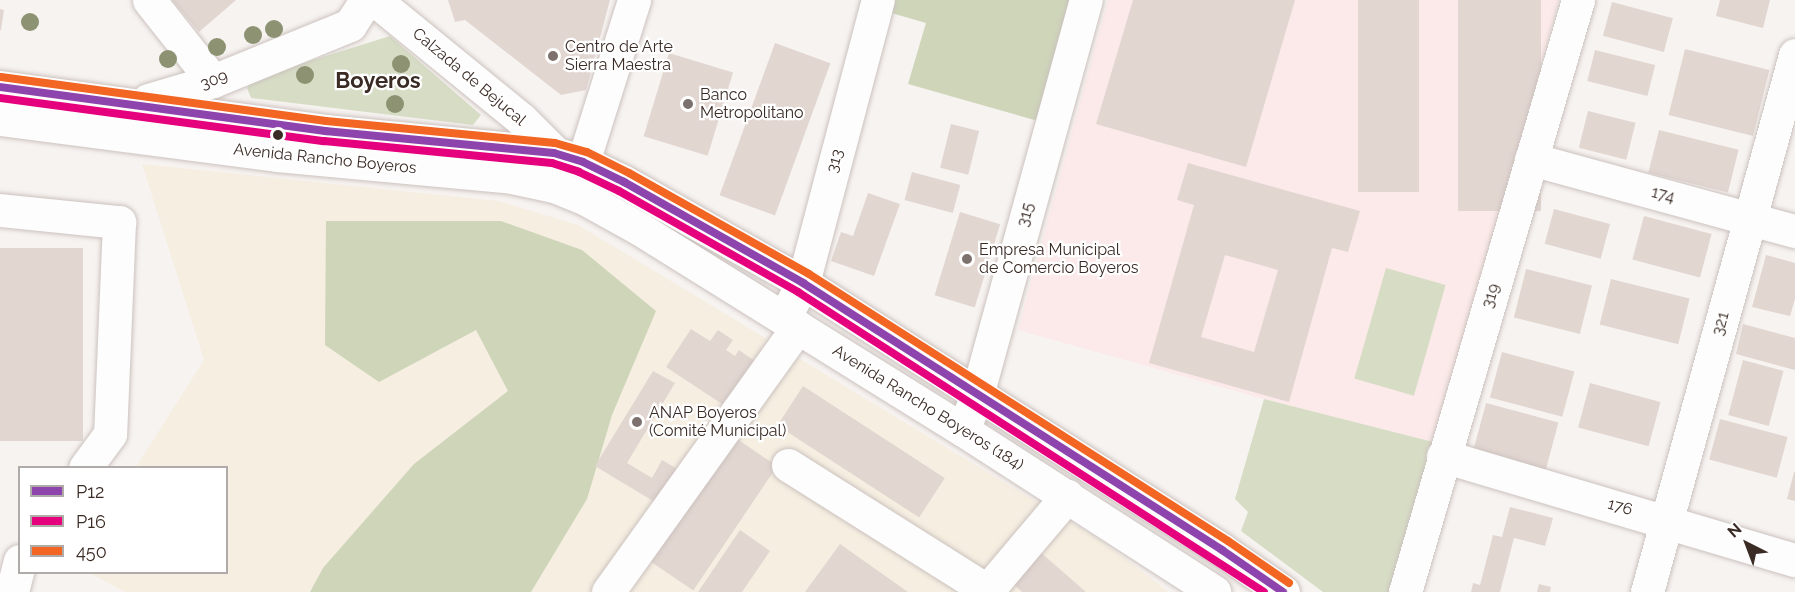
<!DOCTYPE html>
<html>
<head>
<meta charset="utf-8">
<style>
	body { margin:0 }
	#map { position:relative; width:1795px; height:592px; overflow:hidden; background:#f7f3f1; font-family:Raleway,sans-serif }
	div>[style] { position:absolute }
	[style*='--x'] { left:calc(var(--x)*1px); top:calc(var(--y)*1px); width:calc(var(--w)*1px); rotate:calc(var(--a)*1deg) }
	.commercial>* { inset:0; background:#f5eee1 }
	.education>* { inset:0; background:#fbeae9 }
	.green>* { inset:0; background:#d7ddc5; transform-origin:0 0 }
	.forest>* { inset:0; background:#ced5b9 }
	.building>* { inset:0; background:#e2d6d1; transform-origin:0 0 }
	.roads { filter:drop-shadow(0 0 2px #cbc2be) drop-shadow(0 0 2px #cbc2be) }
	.minor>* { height:33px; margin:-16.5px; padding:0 16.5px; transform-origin:16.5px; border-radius:16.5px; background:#fefdfd }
	.major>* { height:33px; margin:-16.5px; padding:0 16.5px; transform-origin:16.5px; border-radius:16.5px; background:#fefdfd }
	.bus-1>* { height:8px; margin:-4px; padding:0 4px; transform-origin:4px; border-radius:4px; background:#8e44ad }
	.bus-2>* { height:8px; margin:-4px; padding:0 4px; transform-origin:4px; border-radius:4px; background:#e5007d }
	.bus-3>* { height:8px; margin:-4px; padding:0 4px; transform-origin:4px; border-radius:4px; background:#f26522 }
	.trees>* { width:18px; height:18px; margin:-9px; border-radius:50%; background:#8c9272 }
	.dots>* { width:16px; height:16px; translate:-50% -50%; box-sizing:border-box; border:3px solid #fff; border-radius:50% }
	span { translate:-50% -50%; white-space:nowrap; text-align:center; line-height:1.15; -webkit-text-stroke:4.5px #fff; paint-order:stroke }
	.poi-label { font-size:16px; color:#3a2b25 }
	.left { translate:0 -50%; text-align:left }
	.street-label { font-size:16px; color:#3a2b25 }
	.district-label { font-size:22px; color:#3a2b25; font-weight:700 }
	.legend { position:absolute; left:18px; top:466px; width:210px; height:108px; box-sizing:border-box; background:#fff; border:2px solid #b0aaa8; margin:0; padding:8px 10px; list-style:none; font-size:18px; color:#3a2b25 }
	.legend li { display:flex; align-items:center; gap:12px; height:30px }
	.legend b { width:30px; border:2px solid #b0aaa8 }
	.north { position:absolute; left:1717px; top:514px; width:60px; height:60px; -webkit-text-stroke:4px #fff; paint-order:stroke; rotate:318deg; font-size:16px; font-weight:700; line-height:24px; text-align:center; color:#3a2b25 }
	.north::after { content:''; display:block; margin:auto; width:21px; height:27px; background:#3a2b25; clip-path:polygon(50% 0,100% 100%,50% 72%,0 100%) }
</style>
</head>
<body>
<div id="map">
	<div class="commercial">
		<i style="clip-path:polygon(142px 164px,498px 201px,578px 225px,1103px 542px,1169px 592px,125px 592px,90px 573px,226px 572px,226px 468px,136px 467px,204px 360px)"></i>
	</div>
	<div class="education">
		<i style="clip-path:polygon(1108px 0,1559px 0,1437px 443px,1264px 399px,1018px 330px)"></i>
	</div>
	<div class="green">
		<i style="clip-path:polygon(390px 36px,481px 115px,473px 125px,251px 98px,247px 88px,252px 79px)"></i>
		<i style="left:1386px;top:268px;width:62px;height:115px;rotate:16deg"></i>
		<i style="clip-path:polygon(1264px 399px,1437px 443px,1396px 592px,1323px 592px,1241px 531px,1248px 512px,1235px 499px)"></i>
	</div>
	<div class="forest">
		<i style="clip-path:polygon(891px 0,1074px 0,1038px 121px,908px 84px,926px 23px,888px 12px)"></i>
		<i style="clip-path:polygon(326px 221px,501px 221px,582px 250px,656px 311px,612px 415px,587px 499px,531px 592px,310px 592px,323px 568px,414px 464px,508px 391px,476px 330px,379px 382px,325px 345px)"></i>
	</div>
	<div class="building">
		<i style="clip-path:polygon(172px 0,236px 0,199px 32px)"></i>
		<i style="clip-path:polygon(448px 0,610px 0,586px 90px,561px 95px,465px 20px,455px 22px)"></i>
		<i style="clip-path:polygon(1133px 0,1295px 0,1246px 167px,1096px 124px)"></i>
		<i style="left:1358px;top:0;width:61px;height:192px"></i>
		<i style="left:1458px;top:0;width:83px;height:211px"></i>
		<i style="clip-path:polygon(1720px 0,1770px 0,1763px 28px,1716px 16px)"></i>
		<i style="left:1612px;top:2px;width:63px;height:35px;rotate:15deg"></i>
		<i style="clip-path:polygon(0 9px,4px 10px,1px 30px,0 30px)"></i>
		<i style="left:775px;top:43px;width:59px;height:162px;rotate:20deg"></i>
		<i style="left:1685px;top:49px;width:87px;height:68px;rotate:14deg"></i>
		<i style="left:1595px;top:50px;width:62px;height:32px;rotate:14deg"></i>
		<i style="left:669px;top:53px;width:67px;height:87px;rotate:17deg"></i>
		<i style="left:1588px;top:111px;width:49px;height:38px;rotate:14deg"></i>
		<i style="left:951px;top:124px;width:29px;height:45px;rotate:14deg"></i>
		<i style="left:1659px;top:130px;width:82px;height:44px;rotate:14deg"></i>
		<i style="clip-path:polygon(evenodd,1188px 163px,1360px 211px,1348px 252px,1332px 248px,1289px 402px,1149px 363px,1194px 205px,1177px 200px,1188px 163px,1225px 255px,1278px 270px,1254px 352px,1201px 337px,1225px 255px)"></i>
		<i style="left:912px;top:172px;width:50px;height:29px;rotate:15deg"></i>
		<i style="clip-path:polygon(868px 193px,900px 204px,874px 276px,831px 261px,841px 232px,853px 236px)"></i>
		<i style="left:1554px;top:209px;width:58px;height:36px;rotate:15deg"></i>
		<i style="left:960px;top:212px;width:42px;height:87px;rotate:17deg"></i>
		<i style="left:1644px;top:216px;width:70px;height:45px;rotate:15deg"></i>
		<i style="left:0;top:248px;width:83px;height:193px"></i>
		<i style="clip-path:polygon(1766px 255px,1795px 263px,1795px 299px,1790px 316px,1752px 307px)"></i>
		<i style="left:1526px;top:269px;width:68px;height:50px;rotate:14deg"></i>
		<i style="left:1611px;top:279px;width:81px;height:47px;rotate:14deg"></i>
		<i style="clip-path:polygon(1743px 324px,1795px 338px,1795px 370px,1736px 354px)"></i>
		<i style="clip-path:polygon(691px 329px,710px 341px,718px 330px,733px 340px,726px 350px,735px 356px,739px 350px,755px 361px,725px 406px,666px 367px)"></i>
		<i style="left:1502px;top:352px;width:75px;height:47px;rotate:15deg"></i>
		<i style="left:1743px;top:360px;width:42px;height:57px;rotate:15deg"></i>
		<i style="clip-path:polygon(653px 371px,675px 383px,627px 463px,652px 478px,662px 460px,679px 470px,658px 504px,595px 466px)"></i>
		<i style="left:1590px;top:383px;width:73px;height:46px;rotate:15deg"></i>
		<i style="left:803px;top:386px;width:169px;height:47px;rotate:33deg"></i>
		<i style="left:1486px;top:403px;width:75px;height:50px;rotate:15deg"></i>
		<i style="left:1720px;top:419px;width:70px;height:42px;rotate:15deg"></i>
		<i style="left:734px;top:437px;width:52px;height:150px;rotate:34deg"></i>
		<i style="clip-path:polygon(1794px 472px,1795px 472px,1795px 501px,1787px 499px)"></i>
		<i style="clip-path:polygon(1510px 507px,1553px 518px,1545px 546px,1514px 538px,1500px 592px,1471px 592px,1473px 583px,1480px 585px,1493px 535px,1502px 537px)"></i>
		<i style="clip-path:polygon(740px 530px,770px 551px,742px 592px,698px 592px)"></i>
		<i style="clip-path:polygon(840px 544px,908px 592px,805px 592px)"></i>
		<i style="clip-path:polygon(1039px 551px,1086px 592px,1022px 592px,1011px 582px)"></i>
		<i style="clip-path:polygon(1539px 584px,1551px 587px,1550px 592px,1537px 592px)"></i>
	</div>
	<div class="roads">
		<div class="minor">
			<i style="--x:149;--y:0;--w:103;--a:51.7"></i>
			<i style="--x:1531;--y:159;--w:274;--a:15.3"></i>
			<i style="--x:583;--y:162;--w:170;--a:-72.5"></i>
			<i style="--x:0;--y:210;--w:120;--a:5.8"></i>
			<i style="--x:119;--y:222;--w:212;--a:92.4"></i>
			<i style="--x:110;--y:434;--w:42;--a:126.3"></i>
			<i style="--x:784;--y:318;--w:40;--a:-62"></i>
			<i style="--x:803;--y:283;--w:293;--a:-75.2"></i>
			<i style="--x:963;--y:430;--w:38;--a:-68"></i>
			<i style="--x:977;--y:395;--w:410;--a:-74.6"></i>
			<i style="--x:1443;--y:456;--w:367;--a:16.5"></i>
			<i style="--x:788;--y:465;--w:239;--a:32.2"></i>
			<i style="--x:12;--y:592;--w:32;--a:-76"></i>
			<i style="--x:608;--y:592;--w:326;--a:-54.4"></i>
			<i style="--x:986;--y:592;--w:126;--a:-49.8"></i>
			<i style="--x:1405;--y:592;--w:617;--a:-73.71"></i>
			<i style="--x:1647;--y:592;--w:557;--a:-74.59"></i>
		</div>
		<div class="major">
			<i style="--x:375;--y:0;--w:188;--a:39.2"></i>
			<i style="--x:521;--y:119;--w:58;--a:45"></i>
			<i style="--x:0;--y:87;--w:328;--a:7.7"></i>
			<i style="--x:325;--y:131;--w:230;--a:5.5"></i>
			<i style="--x:554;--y:153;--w:30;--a:17"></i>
			<i style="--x:583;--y:162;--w:46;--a:26"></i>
			<i style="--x:624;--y:182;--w:206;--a:29.4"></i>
			<i style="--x:803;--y:283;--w:497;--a:32.5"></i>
			<i style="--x:1222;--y:550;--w:74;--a:34.5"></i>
			<i style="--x:148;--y:100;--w:68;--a:-16.3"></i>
			<i style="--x:213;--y:81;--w:148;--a:-22.2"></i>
			<i style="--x:350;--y:25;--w:30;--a:-57"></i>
			<i style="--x:0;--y:119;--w:279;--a:7.4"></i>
			<i style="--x:277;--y:155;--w:236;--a:5.3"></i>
			<i style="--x:512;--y:177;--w:43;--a:12.1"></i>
			<i style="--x:554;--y:186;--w:35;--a:22"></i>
			<i style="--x:586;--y:199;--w:62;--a:29.1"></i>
			<i style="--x:640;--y:229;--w:380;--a:31.9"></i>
			<i style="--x:963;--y:430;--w:299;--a:32.8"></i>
		</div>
	</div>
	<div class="bus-1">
		<i style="--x:0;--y:87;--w:328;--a:7.7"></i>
		<i style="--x:325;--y:131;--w:230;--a:5.5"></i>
		<i style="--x:554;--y:153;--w:30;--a:17"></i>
		<i style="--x:583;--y:162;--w:46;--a:26"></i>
		<i style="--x:624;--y:182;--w:206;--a:29.4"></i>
		<i style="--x:803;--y:283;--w:497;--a:32.5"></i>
		<i style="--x:1222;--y:550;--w:74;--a:34.5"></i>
	</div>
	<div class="bus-2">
		<i style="--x:0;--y:98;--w:327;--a:7.6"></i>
		<i style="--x:324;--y:141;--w:229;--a:5.5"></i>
		<i style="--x:552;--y:163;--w:28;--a:18"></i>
		<i style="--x:579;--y:172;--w:44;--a:25.4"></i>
		<i style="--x:619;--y:191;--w:206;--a:29.4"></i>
		<i style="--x:798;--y:292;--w:554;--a:32.77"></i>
	</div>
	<div class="bus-3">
		<i style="--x:1;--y:77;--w:328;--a:7.7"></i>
		<i style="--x:326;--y:121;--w:230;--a:5.5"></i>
		<i style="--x:555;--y:143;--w:33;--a:16"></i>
		<i style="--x:587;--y:152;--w:47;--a:26.6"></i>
		<i style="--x:629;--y:173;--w:206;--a:29.3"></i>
		<i style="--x:809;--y:274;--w:497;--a:32.5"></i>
		<i style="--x:1228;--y:541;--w:74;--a:34.5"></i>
	</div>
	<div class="trees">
		<i style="left:30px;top:22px"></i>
		<i style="left:274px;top:29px"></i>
		<i style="left:253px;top:35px"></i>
		<i style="left:217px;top:47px"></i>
		<i style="left:168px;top:59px"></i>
		<i style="left:401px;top:64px"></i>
		<i style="left:305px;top:75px"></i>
		<i style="left:395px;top:104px"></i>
	</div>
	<div class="dots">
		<i style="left:553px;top:56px;background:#7c716c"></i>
		<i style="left:688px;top:104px;background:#7c716c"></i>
		<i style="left:278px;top:135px;background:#3a2b25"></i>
		<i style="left:967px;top:259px;background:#7c716c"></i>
		<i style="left:637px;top:422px;background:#7c716c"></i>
	</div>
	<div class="poi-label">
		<span class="left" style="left:565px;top:56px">Centro de Arte<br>Sierra Maestra</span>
		<span class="left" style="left:700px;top:104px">Banco<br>Metropolitano</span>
		<span class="left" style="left:979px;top:259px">Empresa Municipal<br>de Comercio Boyeros</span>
		<span class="left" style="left:649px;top:422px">ANAP Boyeros<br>(Comité Municipal)</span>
	</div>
	<div class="street-label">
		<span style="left:469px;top:77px;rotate:40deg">Calzada de Bejucal</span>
		<span style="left:214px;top:80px;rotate:-21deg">309</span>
		<span style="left:325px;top:159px;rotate:6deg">Avenida Rancho Boyeros</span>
		<span style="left:835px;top:161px;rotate:-75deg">313</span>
		<span style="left:1663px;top:195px;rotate:15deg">174</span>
		<span style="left:1026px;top:215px;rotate:-75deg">315</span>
		<span style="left:1491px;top:296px;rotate:-74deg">319</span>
		<span style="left:1721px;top:324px;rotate:-75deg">321</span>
		<span style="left:928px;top:408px;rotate:32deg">Avenida Rancho Boyeros (184)</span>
		<span style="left:1620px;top:507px;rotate:16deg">176</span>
	</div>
	<div class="district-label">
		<span style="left:378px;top:81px">Boyeros</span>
	</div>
	<ul class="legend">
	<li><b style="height:8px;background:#8e44ad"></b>P12</li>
	<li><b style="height:8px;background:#e5007d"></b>P16</li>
	<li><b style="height:8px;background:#f26522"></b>450</li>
	</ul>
	<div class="north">N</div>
</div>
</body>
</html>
